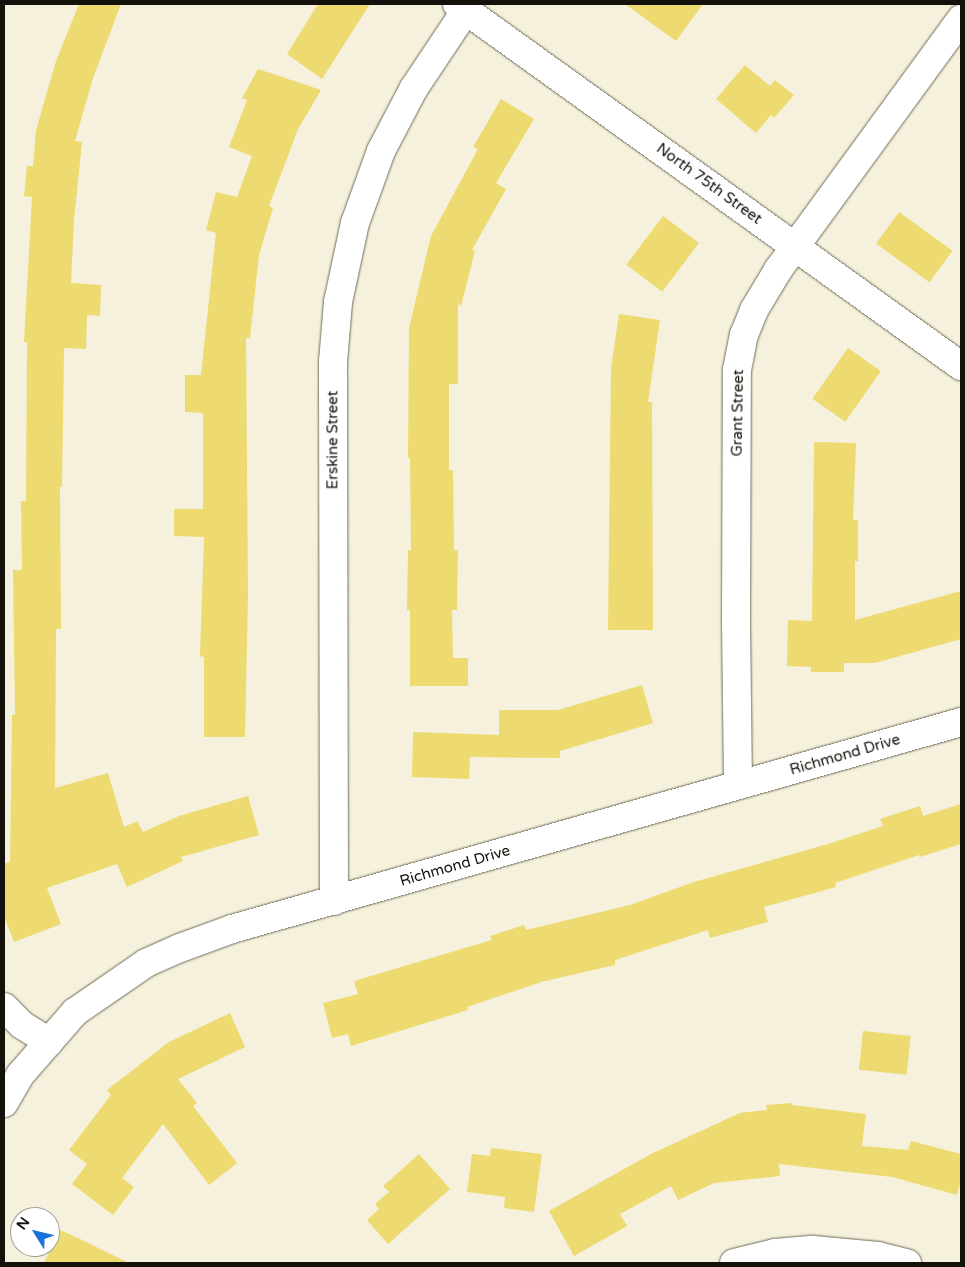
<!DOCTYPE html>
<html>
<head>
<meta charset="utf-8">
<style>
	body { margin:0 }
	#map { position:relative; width:965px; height:1267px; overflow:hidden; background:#f5f1dc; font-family:"Varela Round",sans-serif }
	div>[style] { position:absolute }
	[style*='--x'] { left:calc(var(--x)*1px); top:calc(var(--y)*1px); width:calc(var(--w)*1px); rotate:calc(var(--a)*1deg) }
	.building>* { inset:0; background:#edda70; transform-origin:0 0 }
	.roads { filter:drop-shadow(0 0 1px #6e6b59) drop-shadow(0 0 1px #6e6b59) }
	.street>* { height:28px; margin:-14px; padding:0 14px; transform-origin:14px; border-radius:14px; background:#fff }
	span { translate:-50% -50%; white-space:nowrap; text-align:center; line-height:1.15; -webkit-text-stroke:4.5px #fff; paint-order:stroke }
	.street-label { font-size:15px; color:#13110a }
	.frame { position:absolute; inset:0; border:5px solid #13110a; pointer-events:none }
	.north { position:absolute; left:10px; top:1207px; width:50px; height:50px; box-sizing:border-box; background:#fff; border:1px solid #a1a09d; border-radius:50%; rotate:306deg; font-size:14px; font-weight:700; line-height:20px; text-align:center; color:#13110a }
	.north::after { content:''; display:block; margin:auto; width:18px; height:22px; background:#1a72dc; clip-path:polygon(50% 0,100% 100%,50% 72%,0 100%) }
</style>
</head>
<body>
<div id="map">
	<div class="building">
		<i style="clip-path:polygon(79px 4px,121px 4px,93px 78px,75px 141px,82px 142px,74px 220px,71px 283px,101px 285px,100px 316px,87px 315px,86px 349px,64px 348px,62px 487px,60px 487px,61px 629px,56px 629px,55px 788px,108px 773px,124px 827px,137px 821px,143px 832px,179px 816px,248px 796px,259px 835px,181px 857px,183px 861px,127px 887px,117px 864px,47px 888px,61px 924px,14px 942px,4px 916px,4px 864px,10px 862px,12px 715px,15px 715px,13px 570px,22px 570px,21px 501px,26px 501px,27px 342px,24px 342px,32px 197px,24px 196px,27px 166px,33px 166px,36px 130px,56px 61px)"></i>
		<i style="clip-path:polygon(318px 4px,370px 4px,322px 79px,287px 54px)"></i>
		<i style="clip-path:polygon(625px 4px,703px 4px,676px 41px)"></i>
		<i style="clip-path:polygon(745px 65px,770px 86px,775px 80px,794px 95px,774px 118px,771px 115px,756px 133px,716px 99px)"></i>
		<i style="clip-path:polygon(258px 69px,321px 90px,298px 129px,269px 206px,273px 208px,259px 255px,250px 338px,246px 338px,248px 596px,245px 737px,204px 737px,204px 657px,200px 656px,204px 537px,174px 536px,174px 509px,203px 509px,203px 413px,185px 412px,185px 375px,201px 375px,216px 233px,206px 230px,216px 192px,237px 197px,252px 156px,229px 147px,247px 100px,242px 98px)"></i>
		<i style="clip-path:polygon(501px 99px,534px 119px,496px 183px,506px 189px,472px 250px,475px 251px,461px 306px,458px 303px,458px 384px,449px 384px,449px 470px,453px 470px,454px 550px,458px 550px,457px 610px,452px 610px,453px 658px,468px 658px,468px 686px,410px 686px,410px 610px,407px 610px,408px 550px,411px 550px,410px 458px,408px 458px,409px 328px,431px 236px,478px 149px,473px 147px)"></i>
		<i style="left:899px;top:212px;width:66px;height:39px;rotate:36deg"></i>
		<i style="left:663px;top:216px;width:45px;height:61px;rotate:37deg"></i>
		<i style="clip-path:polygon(619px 314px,660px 320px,648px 402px,652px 402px,653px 630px,608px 630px,611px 368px)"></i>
		<i style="left:848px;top:348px;width:40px;height:62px;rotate:35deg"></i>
		<i style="clip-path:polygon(814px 442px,856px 443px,853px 520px,858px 520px,858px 561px,855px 561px,855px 620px,961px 591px,961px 639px,875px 663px,844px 663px,844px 672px,811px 672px,811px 667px,787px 666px,788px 620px,812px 621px)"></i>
		<i style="clip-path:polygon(642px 685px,653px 723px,560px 751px,560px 758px,470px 757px,469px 779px,412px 777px,413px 732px,499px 735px,499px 710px,558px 710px)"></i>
		<i style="clip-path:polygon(961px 804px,961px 844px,920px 857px,919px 855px,835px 883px,836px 887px,764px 907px,768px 922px,710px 938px,708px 930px,615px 960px,615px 965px,541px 982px,467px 1007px,468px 1010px,351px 1046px,348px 1034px,332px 1038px,323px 1003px,358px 994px,354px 981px,492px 940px,490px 936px,524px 925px,526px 930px,630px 905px,694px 882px,828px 844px,883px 826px,880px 819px,920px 806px,923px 816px)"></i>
		<i style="clip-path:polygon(230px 1013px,245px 1047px,178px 1079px,197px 1103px,193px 1106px,237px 1163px,209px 1185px,163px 1124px,122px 1178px,134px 1187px,113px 1215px,72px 1184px,87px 1164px,69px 1150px,111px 1095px,107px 1090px,169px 1042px)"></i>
		<i style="left:863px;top:1031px;width:48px;height:39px;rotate:6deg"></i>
		<i style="clip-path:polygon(792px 1103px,792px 1105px,866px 1114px,862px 1146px,908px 1150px,911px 1141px,961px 1154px,961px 1179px,957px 1195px,892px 1177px,779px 1164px,780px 1176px,714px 1183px,678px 1200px,671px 1186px,620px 1214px,627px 1226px,574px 1256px,549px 1211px,651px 1154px,740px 1113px,767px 1110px,766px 1105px)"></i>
		<i style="clip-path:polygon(491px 1148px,542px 1154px,534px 1212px,504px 1208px,505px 1197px,467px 1192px,472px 1154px,490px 1156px)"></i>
		<i style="clip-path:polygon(419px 1154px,450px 1189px,388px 1244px,367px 1220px,379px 1209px,375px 1204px,389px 1192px,383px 1186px)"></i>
		<i style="clip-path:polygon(60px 1230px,78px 1238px,129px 1263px,44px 1263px)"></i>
	</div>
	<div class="roads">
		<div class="street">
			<i style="--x:457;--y:4;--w:621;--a:35.69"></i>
			<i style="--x:738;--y:785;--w:165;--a:-90.7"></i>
			<i style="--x:736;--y:620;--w:250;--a:-89.8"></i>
			<i style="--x:737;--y:370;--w:36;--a:-79"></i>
			<i style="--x:744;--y:335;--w:27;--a:-68"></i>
			<i style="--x:754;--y:310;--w:47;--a:-59"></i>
			<i style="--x:778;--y:270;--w:311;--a:-53.9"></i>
			<i style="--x:334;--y:901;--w:539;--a:-90.11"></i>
			<i style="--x:333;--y:362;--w:60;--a:-85.2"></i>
			<i style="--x:338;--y:302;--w:81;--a:-77.9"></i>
			<i style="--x:355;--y:223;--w:77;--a:-70.1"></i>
			<i style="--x:381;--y:151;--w:71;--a:-62.4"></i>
			<i style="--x:414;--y:88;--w:94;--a:-56.3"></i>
			<i style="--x:4;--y:1007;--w:25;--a:45"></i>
			<i style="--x:22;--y:1025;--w:32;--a:32"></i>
			<i style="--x:4;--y:1103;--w:32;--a:-60"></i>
			<i style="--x:20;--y:1075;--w:84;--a:-48.9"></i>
			<i style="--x:75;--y:1012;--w:86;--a:-34.6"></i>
			<i style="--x:146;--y:963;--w:37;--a:-24"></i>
			<i style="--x:180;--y:948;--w:55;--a:-20.1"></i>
			<i style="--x:232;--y:929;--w:758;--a:-15.85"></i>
			<i style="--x:734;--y:1263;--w:42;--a:-13.7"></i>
			<i style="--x:775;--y:1253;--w:38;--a:-5"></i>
			<i style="--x:813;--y:1250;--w:65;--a:5.3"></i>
			<i style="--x:878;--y:1256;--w:30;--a:14"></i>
		</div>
	</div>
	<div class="street-label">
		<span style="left:709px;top:184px;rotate:36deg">North 75th Street</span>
		<span style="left:738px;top:413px;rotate:-89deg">Grant Street</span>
		<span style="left:333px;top:440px;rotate:-90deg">Erskine Street</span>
		<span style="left:845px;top:755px;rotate:-16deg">Richmond Drive</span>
		<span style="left:455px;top:866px;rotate:-16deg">Richmond Drive</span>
	</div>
	<div class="frame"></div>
	<div class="north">N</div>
</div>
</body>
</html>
